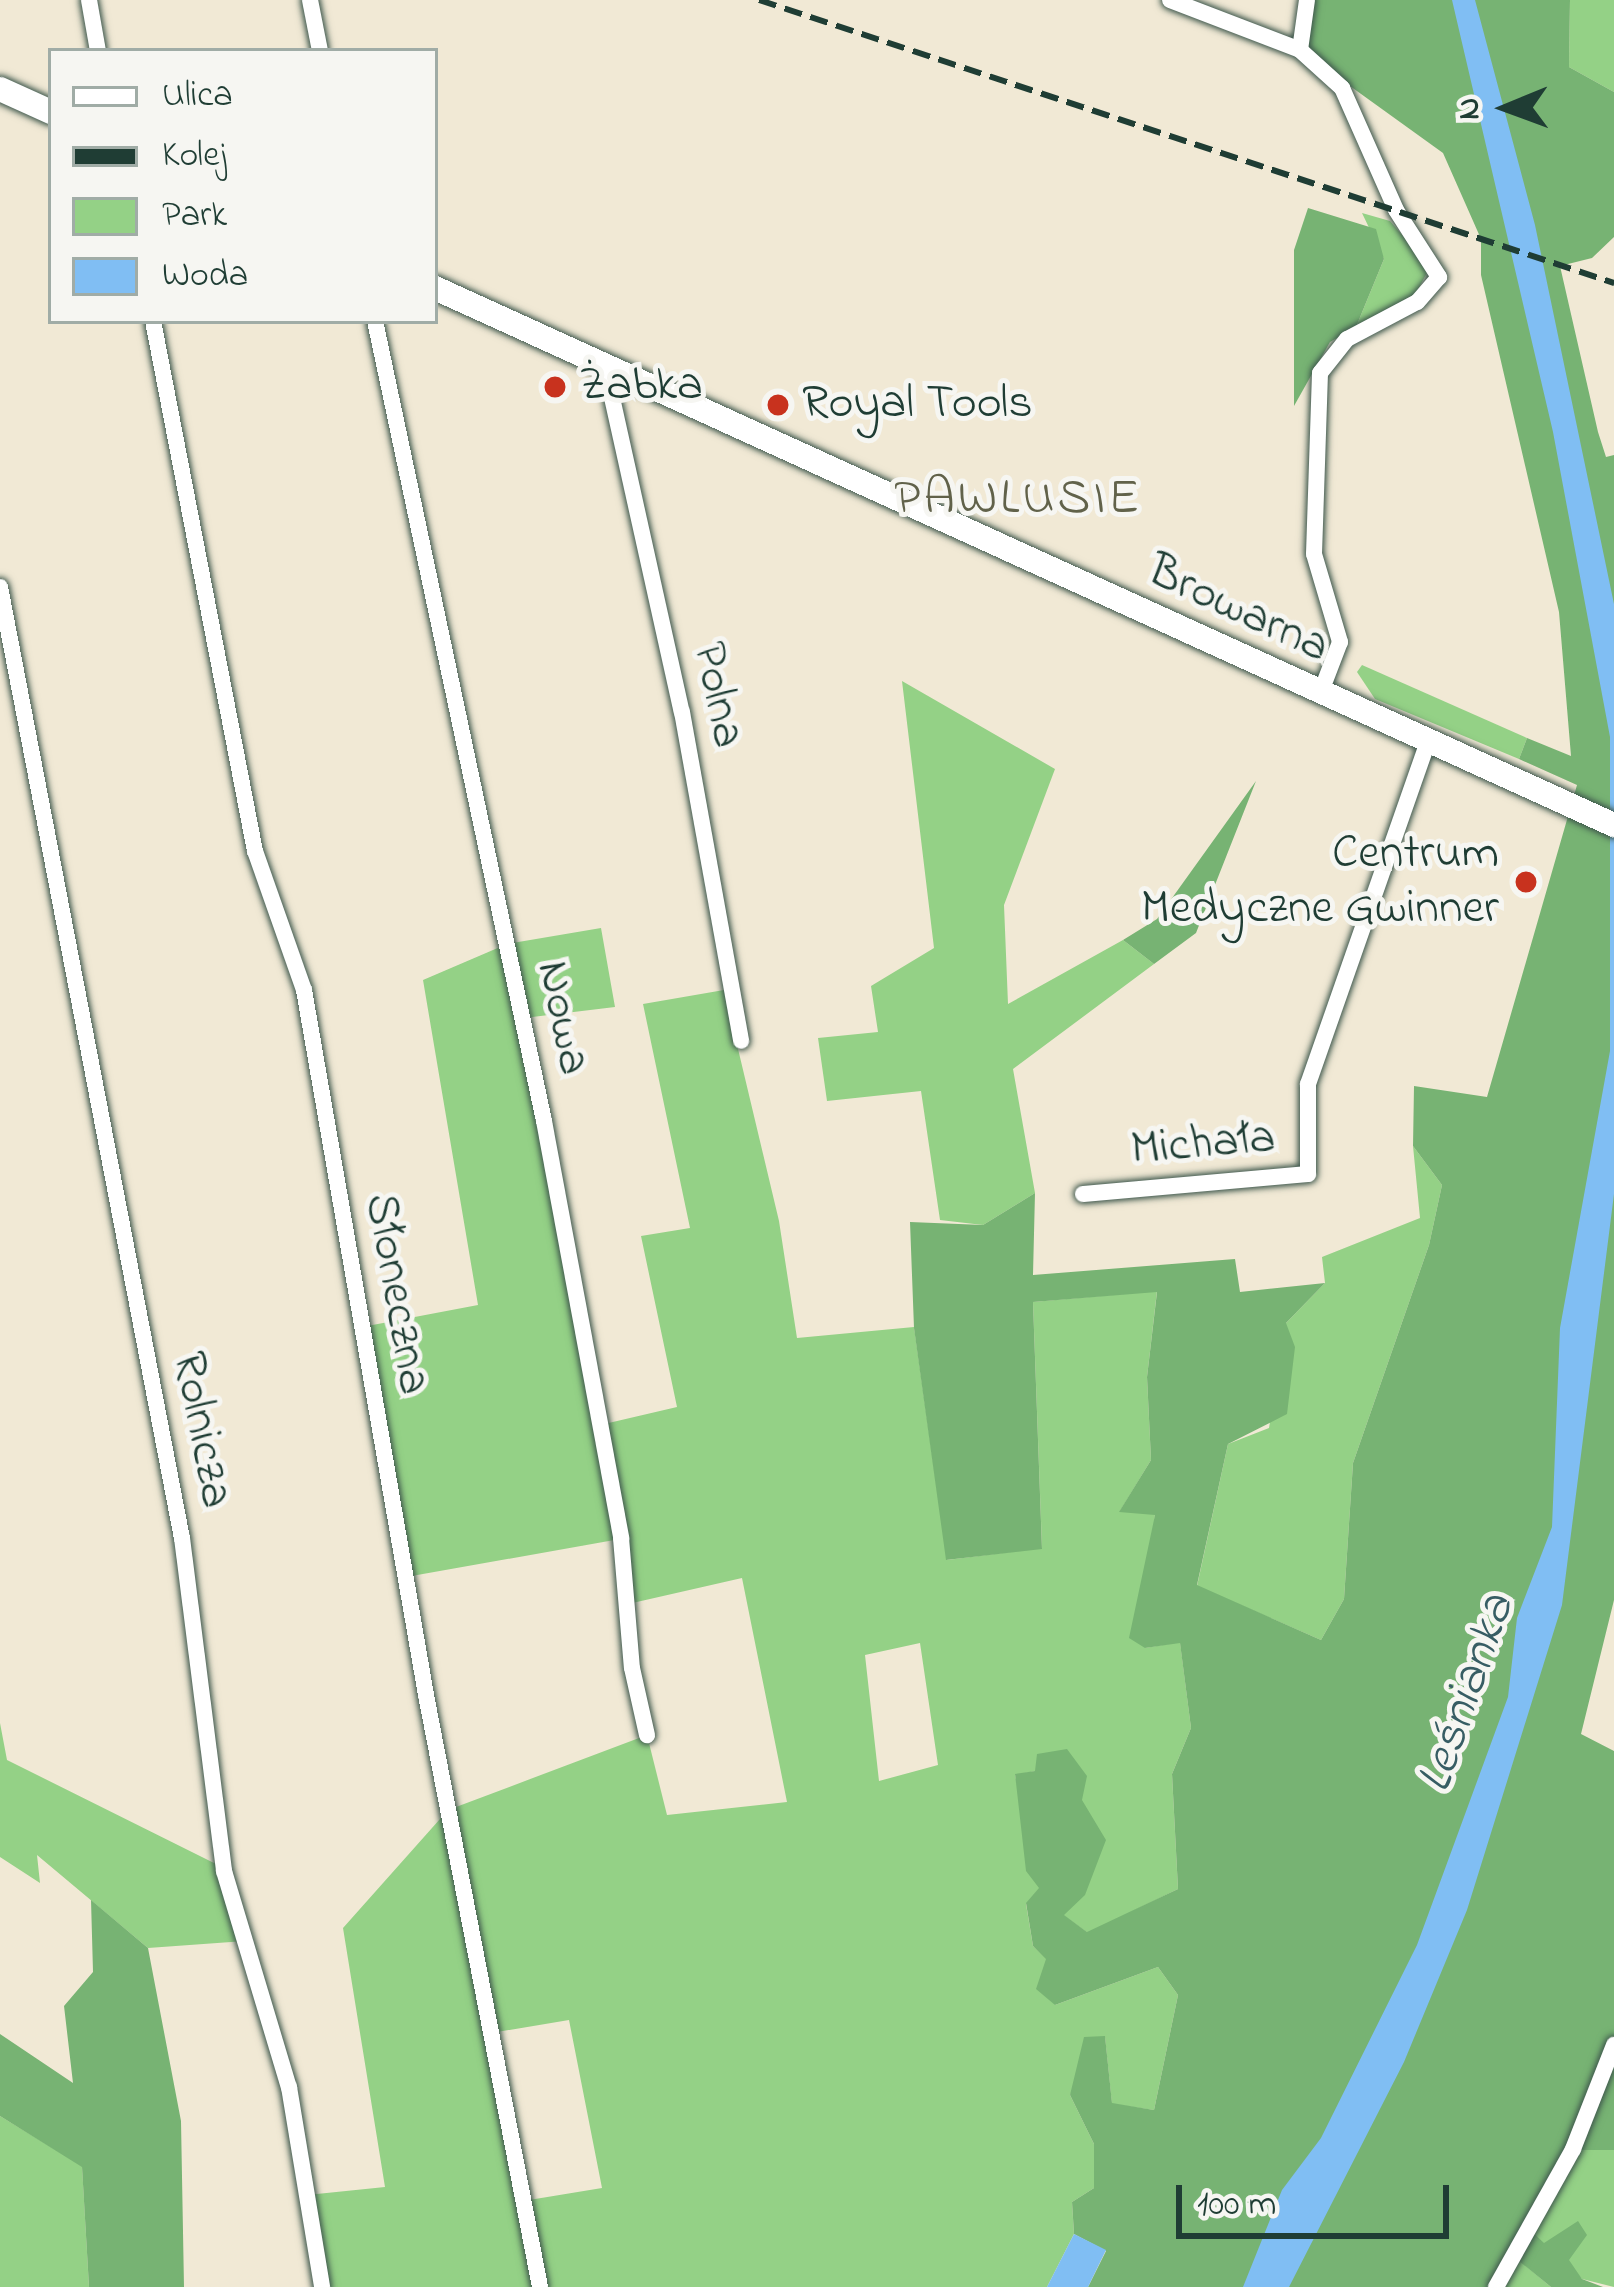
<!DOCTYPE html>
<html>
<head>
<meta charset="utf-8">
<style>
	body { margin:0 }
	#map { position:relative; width:1614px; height:2287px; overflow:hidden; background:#f1e9d5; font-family:"Indie Flower",sans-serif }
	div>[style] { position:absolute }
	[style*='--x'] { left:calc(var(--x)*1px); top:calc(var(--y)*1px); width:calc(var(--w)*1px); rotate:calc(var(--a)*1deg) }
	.green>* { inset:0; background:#94d186 }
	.forest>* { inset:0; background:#77b373 }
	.water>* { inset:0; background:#80bef3 }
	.roads { filter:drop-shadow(0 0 3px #3e574c) drop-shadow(0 0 3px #3e574c) }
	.street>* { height:16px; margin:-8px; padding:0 8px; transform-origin:8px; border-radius:8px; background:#fff }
	.secondary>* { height:24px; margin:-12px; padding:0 12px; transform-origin:12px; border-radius:12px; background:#fff }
	.rail>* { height:6px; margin-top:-3px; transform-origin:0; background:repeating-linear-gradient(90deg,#1f3d34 0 18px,transparent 0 27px) }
	.dots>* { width:33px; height:33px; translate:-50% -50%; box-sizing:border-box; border:6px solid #f6f6f2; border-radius:50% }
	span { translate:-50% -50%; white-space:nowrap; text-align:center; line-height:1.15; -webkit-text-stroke:10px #f6f6f2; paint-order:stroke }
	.poi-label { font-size:48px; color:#1f3d34 }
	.left { translate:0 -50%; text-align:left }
	.right { translate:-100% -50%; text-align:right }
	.street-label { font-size:48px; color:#1f3d34 }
	.neighbourhood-label { font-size:51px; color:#61624a; letter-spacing:3px }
	.water-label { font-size:51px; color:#375d64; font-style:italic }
	.legend { position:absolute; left:48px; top:48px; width:390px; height:276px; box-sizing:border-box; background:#f6f6f2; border:3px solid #a0aca6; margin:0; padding:15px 21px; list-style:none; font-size:36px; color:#1f3d34 }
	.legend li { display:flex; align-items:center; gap:24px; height:60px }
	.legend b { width:60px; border:3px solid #a0aca6 }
	.north { position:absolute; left:1446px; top:48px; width:120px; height:120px; -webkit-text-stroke:9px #f6f6f2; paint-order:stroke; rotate:269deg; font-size:33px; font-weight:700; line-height:48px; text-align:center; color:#1f3d34 }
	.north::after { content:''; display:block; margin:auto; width:42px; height:54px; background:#1f3d34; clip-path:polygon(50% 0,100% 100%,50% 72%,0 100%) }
	.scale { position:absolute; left:1176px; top:2185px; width:273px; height:54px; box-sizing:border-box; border:6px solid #1f3d34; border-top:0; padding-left:15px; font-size:36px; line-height:42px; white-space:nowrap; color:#1f3d34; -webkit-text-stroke:9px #f6f6f2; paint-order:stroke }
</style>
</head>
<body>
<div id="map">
	<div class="green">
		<i style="clip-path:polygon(1570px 0,1614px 0,1614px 92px,1569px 67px)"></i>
		<i style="clip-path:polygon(1362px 213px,1390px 221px,1430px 267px,1415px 295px,1356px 327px,1384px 259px)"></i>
		<i style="clip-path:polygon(1362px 665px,1527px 738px,1519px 759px,1375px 699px,1357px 672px)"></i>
		<i style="clip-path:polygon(902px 681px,1055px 769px,1004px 905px,1008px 1004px,1123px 940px,1154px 964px,1013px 1069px,1035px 1193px,983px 1225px,940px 1220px,921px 1091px,827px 1101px,818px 1038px,878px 1032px,871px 986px,934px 948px)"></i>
		<i style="clip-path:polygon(evenodd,601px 928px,615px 1007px,524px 1018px,600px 1425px,677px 1407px,641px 1236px,690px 1228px,643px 1004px,724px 990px,779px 1221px,797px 1338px,914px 1327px,947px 1560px,1042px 1548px,1033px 1302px,1157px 1291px,1147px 1377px,1151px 1460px,1120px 1511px,1155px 1514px,1145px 1648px,1180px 1642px,1191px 1728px,1172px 1774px,1178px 1889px,1088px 1933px,1063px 1915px,1036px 1771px,1015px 1775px,1040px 1888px,1026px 1904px,1033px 1946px,1047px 1959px,1055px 2005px,1158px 1967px,1178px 1995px,1154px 2110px,1112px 2104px,1105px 2037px,1070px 2095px,1094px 2144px,1094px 2188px,1072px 2202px,1074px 2234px,1047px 2287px,322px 2287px,307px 2195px,385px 2187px,343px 1928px,448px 1810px,647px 1735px,667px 1815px,787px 1802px,742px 1578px,628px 1604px,620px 1539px,406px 1577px,362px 1327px,478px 1305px,423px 980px,507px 944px,601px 928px,920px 1643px,938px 1765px,879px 1781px,865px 1655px,920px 1643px,601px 928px,569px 2020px,602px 2188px,523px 2201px,491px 2033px,569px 2020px)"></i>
		<i style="clip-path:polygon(1413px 1146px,1442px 1185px,1429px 1245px,1353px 1463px,1344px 1599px,1321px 1640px,1197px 1586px,1228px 1444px,1269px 1428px,1286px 1323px,1325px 1283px,1322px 1257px,1420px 1218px)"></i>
		<i style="clip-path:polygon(0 1723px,7px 1760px,218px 1865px,245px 1941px,148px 1948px,37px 1855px,40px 1883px,0 1857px)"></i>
		<i style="clip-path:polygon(0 2116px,82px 2166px,89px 2287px,0 2287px)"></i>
		<i style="clip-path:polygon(1573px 2149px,1614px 2150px,1614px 2287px,1582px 2279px,1528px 2229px)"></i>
		<i style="clip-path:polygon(1514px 2256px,1551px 2287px,1496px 2287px)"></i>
	</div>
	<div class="forest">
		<i style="clip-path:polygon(1307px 0,1570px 0,1569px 67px,1614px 92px,1614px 237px,1592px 258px,1560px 266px,1598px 432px,1606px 457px,1614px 455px,1614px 1600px,1581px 1734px,1614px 1751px,1614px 2150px,1572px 2150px,1529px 2229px,1544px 2243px,1578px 2221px,1587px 2235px,1569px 2260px,1582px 2279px,1603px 2287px,1551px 2287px,1514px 2257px,1496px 2287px,1088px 2287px,1106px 2251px,1074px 2234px,1072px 2202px,1094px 2188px,1094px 2144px,1070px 2095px,1084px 2037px,1105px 2036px,1112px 2103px,1154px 2110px,1178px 1995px,1158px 1967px,1055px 2005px,1036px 1989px,1046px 1959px,1033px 1946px,1026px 1903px,1039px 1888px,1026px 1871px,1015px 1774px,1035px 1771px,1037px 1754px,1067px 1749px,1087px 1776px,1082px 1800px,1106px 1840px,1085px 1895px,1064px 1915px,1087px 1932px,1178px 1889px,1172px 1774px,1191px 1728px,1180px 1643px,1145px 1648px,1129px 1638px,1155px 1515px,1119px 1512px,1151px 1460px,1147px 1377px,1157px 1292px,1033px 1302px,1042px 1549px,946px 1560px,914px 1328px,910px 1222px,983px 1225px,1035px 1193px,1033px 1275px,1235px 1259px,1240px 1292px,1325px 1283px,1286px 1323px,1295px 1347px,1287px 1414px,1228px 1444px,1197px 1585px,1321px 1640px,1344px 1599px,1353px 1463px,1429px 1245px,1442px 1185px,1413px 1146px,1414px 1086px,1487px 1097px,1577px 785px,1519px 759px,1527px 738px,1571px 756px,1559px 612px,1481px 275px,1481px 239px,1443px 153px,1300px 50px)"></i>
		<i style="clip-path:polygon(1308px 208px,1376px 229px,1384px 259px,1356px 327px,1330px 342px,1294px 406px,1294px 250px)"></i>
		<i style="clip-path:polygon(1256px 781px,1196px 933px,1154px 964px,1123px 940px,1157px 919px)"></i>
		<i style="clip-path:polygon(91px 1900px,148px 1948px,181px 2121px,184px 2287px,89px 2287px,82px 2167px,0 2116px,0 2034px,73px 2083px,64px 2006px,93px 1972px)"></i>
	</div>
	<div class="water">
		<i style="clip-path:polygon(1452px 0,1475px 0,1535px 225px,1614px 604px,1614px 1194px,1562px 1605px,1467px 1910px,1404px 2062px,1289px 2287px,1243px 2287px,1282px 2190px,1321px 2138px,1417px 1945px,1508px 1697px,1517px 1618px,1552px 1527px,1560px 1328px,1610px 1051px,1610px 737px,1553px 432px)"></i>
		<i style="clip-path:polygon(1074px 2234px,1106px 2250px,1088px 2287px,1047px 2287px)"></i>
	</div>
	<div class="roads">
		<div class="street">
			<i style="--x:89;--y:0;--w:52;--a:80"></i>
			<i style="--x:310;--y:0;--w:52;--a:78.9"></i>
			<i style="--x:1170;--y:0;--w:139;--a:21"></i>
			<i style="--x:1307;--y:0;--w:50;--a:98"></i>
			<i style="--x:1300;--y:50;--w:57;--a:42.1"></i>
			<i style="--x:1342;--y:88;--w:133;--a:66.1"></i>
			<i style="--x:1396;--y:210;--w:80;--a:57.3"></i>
			<i style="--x:1439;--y:277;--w:33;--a:131"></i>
			<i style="--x:1417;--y:302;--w:79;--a:152.1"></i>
			<i style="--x:1347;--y:339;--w:43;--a:128.5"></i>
			<i style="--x:1320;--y:373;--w:181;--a:91.9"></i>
			<i style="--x:1314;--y:554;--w:92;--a:73.5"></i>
			<i style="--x:1340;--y:642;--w:56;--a:111"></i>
			<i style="--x:153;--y:321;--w:540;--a:79.11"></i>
			<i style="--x:255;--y:851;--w:147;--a:70.6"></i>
			<i style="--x:304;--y:990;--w:715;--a:80.18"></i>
			<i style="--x:426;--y:1695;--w:603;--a:79.1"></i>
			<i style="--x:375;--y:321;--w:818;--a:78.07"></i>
			<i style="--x:544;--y:1121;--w:424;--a:79.5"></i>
			<i style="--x:621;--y:1538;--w:130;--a:85.2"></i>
			<i style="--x:632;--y:1668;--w:69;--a:77.4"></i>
			<i style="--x:605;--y:366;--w:354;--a:77.5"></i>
			<i style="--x:682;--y:712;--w:334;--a:79.8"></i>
			<i style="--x:0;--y:587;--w:968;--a:79.17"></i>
			<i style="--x:182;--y:1538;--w:336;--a:82.8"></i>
			<i style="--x:224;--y:1871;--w:226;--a:73.3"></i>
			<i style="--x:289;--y:2087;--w:203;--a:80.6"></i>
			<i style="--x:1083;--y:1194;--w:226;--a:-5.1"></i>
			<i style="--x:1308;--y:1174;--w:90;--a:-90"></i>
			<i style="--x:1308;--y:1084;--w:362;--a:-70.7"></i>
			<i style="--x:1496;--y:2287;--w:158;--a:-60.8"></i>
			<i style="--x:1573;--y:2149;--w:112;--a:-68.5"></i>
		</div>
		<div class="secondary">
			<i style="--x:0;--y:89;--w:56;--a:24.3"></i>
			<i style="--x:435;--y:288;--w:1296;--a:24.49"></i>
		</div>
	</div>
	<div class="rail">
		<i style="--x:759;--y:0;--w:901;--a:18.31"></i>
	</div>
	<div class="dots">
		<i style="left:555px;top:387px;background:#c8321e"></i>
		<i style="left:778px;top:405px;background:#c8321e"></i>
		<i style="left:1526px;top:882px;background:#c8321e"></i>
	</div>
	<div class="poi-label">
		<span class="left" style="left:579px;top:387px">Żabka</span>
		<span class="left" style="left:802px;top:405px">Royal Tools</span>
		<span class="right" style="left:1499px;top:882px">Centrum<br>Medyczne Gwinner</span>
	</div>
	<div class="street-label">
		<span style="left:1238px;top:610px;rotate:25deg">Browarna</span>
		<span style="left:717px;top:695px;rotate:78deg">Polna</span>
		<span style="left:562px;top:1018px;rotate:78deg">Nowa</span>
		<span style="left:1203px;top:1145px;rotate:-5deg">Michała</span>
		<span style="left:396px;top:1294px;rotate:80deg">Słoneczna</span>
		<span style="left:201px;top:1430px;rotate:79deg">Rolnicza</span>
	</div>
	<div class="neighbourhood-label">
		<span style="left:1018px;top:500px">PAWLUSIE</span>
	</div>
	<div class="water-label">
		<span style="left:1468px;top:1694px;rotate:-71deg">Leśnianka</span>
	</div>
	<ul class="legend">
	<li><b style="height:15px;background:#fff"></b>Ulica</li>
	<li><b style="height:15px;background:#1f3d34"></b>Kolej</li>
	<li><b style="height:33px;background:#94d186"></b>Park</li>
	<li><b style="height:33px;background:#80bef3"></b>Woda</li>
	</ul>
	<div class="north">N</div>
	<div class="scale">100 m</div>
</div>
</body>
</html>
